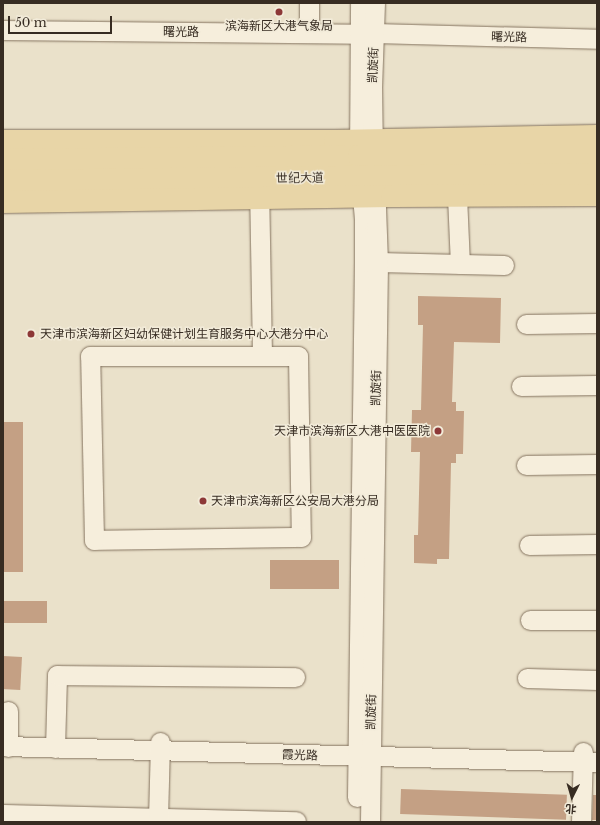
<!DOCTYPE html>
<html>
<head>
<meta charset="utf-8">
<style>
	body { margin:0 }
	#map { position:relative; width:600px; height:825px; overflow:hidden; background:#eae1ca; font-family:"Libre Baskerville","Noto Sans SC",serif }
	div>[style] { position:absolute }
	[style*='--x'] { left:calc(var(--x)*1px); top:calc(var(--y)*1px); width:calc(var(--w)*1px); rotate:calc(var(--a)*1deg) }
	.building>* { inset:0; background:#c4a084; transform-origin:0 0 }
	.roads { filter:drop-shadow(0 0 1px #857460) drop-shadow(0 0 1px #857460) }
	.minor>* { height:19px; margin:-9.5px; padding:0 9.5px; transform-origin:9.5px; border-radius:9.5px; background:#f6eedc }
	.major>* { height:22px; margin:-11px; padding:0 11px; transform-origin:11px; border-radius:11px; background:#e8d5a7 }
	.dots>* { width:11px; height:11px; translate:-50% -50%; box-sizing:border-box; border:2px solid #f2ebd9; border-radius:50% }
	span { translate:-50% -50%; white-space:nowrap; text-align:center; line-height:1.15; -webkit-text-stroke:3px #f2ebd9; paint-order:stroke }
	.poi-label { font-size:12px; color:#372c22 }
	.left { translate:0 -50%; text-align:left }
	.right { translate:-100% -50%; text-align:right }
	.street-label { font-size:12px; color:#372c22 }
	.frame { position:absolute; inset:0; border:4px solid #372c22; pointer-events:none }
	.north { position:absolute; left:552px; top:777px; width:40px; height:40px; -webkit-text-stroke:3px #f2ebd9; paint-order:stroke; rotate:185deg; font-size:11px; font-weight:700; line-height:16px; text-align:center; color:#372c22 }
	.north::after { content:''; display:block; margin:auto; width:14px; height:18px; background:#372c22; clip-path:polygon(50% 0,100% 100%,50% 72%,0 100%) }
	.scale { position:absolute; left:8px; top:16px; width:104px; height:18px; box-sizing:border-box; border:2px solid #372c22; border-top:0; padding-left:5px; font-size:12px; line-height:14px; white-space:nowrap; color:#372c22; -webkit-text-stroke:3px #f2ebd9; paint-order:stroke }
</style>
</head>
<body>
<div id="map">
	<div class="building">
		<i style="clip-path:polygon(418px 296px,501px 298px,500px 343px,454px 342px,452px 402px,456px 402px,456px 411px,464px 411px,463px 454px,456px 454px,456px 463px,451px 463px,449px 559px,437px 559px,437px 564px,414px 563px,414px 535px,418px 535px,420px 452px,411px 452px,412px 410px,421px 410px,423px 325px,418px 325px)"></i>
		<i style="left:3px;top:422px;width:20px;height:150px"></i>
		<i style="left:339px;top:560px;width:29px;height:69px;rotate:90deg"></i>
		<i style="left:47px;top:601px;width:22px;height:44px;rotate:90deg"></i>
		<i style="left:3px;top:656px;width:19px;height:33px;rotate:3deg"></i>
		<i style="left:401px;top:789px;width:166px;height:25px;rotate:2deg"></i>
		<i style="clip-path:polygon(593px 795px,597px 795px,597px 820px,592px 820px)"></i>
	</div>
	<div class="roads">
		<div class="minor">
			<i style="--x:3;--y:30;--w:356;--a:0.6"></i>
			<i style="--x:309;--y:33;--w:30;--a:-90"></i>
			<i style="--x:374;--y:33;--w:223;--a:1.5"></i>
			<i style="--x:359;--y:155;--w:152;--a:-89.6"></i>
			<i style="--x:373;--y:156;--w:68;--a:-90.8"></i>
			<i style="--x:372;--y:88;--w:85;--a:-88"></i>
			<i style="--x:259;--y:184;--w:172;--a:89"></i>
			<i style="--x:262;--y:356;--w:36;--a:0"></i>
			<i style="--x:298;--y:356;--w:181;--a:89.1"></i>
			<i style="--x:301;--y:537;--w:207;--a:179.2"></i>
			<i style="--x:94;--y:540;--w:184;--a:-91.2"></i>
			<i style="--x:90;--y:356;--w:172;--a:0"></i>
			<i style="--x:457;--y:196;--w:68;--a:87.5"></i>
			<i style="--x:378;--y:262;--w:126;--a:1.4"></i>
			<i style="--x:526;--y:324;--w:71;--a:-0.8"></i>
			<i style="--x:521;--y:386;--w:76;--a:-0.8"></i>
			<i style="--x:526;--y:465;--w:71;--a:-0.8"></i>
			<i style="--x:529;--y:545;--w:68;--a:-0.8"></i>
			<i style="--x:530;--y:620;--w:67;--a:0"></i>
			<i style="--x:527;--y:678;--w:70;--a:1.6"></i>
			<i style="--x:3;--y:746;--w:594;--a:1.54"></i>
			<i style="--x:8;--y:747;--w:36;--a:-90"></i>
			<i style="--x:55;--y:748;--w:73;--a:-88.4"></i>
			<i style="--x:57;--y:675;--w:238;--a:0.5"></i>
			<i style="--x:357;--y:797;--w:535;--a:-89.25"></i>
			<i style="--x:364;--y:262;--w:43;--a:-90"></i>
			<i style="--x:364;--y:219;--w:37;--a:-95"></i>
			<i style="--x:3;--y:814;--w:293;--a:1.4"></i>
			<i style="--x:158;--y:819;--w:77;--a:-88.5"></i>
			<i style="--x:370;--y:822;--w:560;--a:-89.18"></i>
			<i style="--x:378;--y:262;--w:80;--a:-92.1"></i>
			<i style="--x:581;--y:822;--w:70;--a:-88.4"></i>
		</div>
		<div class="major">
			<i style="--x:3;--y:141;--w:332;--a:0"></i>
			<i style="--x:335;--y:141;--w:262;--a:-1.1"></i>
			<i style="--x:3;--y:160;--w:356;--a:-0.6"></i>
			<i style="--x:359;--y:156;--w:238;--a:0"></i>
			<i style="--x:3;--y:181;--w:594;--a:-0.68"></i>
			<i style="--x:3;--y:202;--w:389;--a:-0.9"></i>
			<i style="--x:392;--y:196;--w:205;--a:-0.3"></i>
		</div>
	</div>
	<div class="dots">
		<i style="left:279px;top:12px;background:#8d3837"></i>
		<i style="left:31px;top:334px;background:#8d3837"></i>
		<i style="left:438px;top:431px;background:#8d3837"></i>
		<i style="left:203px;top:501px;background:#8d3837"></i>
	</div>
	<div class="poi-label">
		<span style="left:279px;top:26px">滨海新区大港气象局</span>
		<span class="left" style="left:40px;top:334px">天津市滨海新区妇幼保健计划生育服务中心大港分中心</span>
		<span class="right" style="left:430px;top:431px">天津市滨海新区大港中医医院</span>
		<span class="left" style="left:211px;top:501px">天津市滨海新区公安局大港分局</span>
	</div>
	<div class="street-label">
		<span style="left:181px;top:32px">曙光路</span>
		<span style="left:509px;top:37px;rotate:1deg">曙光路</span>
		<span style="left:373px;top:65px;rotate:-88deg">凯旋街</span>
		<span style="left:300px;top:178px;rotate:-1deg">世纪大道</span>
		<span style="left:376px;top:388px;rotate:-89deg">凯旋街</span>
		<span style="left:371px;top:712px;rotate:-89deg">凯旋街</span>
		<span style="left:300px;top:755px;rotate:2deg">霞光路</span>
	</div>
	<div class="frame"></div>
	<div class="north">北</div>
	<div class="scale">50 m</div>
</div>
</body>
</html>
